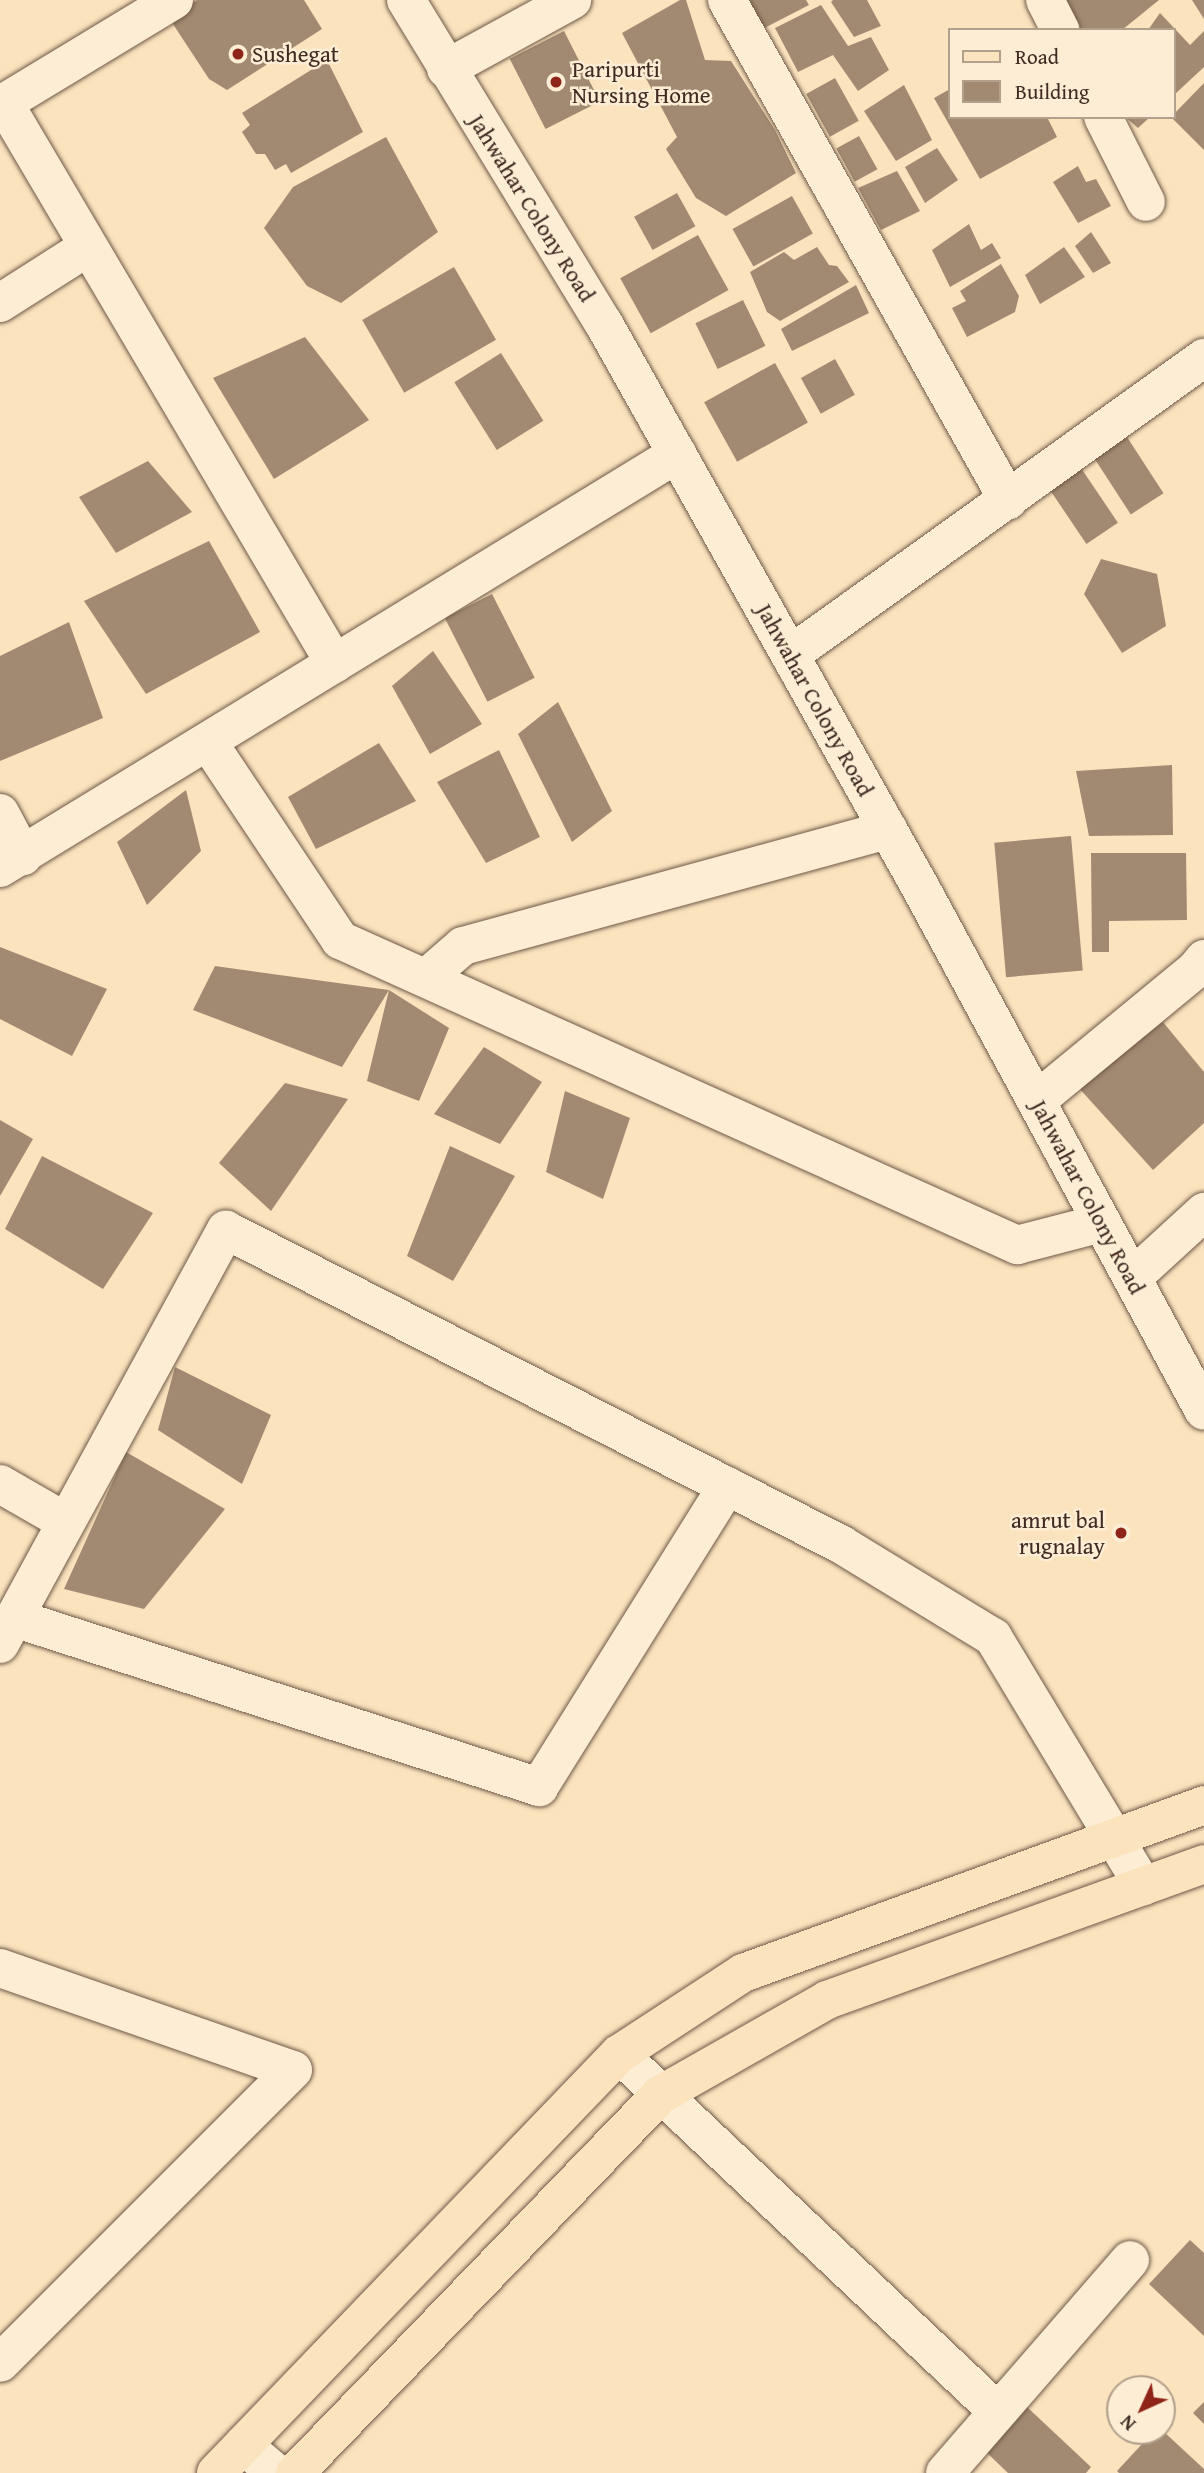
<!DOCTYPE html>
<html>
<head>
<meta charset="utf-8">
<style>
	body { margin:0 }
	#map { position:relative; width:1204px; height:2473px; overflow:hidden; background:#fae3bd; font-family:"Gentium Book Plus",serif }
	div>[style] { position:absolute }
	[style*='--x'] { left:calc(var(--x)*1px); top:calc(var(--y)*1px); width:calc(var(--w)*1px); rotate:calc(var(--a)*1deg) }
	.building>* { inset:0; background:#a28a72; transform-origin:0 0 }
	.roads { filter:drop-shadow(0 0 2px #705848) drop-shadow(0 0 2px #705848) }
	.minor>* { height:38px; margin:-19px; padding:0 19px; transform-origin:19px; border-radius:19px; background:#fcedd4 }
	.major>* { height:38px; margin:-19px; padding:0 19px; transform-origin:19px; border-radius:19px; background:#fae3bd }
	.dots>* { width:19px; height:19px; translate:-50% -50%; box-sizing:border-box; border:4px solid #fcedd4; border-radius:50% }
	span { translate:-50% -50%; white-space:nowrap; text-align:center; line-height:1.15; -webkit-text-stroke:5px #fcedd4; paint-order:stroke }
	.poi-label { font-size:23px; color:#422a21 }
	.left { translate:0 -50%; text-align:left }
	.right { translate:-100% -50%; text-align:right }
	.street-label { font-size:23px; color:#422a21 }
	.legend { position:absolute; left:948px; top:28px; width:228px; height:91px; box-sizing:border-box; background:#fcedd4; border:2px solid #b29f8c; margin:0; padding:9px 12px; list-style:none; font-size:21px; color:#422a21 }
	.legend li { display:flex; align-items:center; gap:14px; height:35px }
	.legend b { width:35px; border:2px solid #b29f8c }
	.north { position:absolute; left:1106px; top:2375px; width:70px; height:70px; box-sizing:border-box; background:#fcedd4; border:2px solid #b29f8c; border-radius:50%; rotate:225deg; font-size:19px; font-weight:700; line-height:28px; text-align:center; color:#422a21 }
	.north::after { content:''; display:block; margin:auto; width:24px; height:32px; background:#8f2418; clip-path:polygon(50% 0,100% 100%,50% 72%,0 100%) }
</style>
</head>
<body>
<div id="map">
	<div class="building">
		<i style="clip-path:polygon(197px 0,304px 0,322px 29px,227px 90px,209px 79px,169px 18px)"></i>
		<i style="clip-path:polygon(680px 0,686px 0,705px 60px,731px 61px,775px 130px,796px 173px,726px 216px,696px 198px,666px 149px,677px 137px,622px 33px)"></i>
		<i style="clip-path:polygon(739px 0,806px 0,809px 5px,755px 33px)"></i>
		<i style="clip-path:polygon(833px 0,867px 0,881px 26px,854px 37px,831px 2px)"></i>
		<i style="clip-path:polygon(1065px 0,1159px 0,1122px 30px,1080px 30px)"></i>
		<i style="clip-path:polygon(1192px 0,1204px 0,1204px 19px)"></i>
		<i style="clip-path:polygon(821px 5px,848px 46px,871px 37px,889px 70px,858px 91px,833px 55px,798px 72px,775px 28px)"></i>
		<i style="clip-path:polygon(1160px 13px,1190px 45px,1204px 31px,1204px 67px,1174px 95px,1174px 30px,1148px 30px)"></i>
		<i style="left:564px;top:31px;width:79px;height:61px;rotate:63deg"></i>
		<i style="clip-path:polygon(327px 60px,363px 132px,291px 173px,286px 164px,275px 170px,265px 154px,256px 154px,242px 132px,250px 125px,242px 113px)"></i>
		<i style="left:835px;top:78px;width:49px;height:33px;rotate:61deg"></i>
		<i style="clip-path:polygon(1204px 83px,1204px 150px,1171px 117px)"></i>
		<i style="clip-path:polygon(904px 85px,932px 140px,896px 161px,864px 111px)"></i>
		<i style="clip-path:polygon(950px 89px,950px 117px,1047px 117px,1057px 137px,980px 179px,934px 98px)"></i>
		<i style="clip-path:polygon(1125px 117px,1150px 117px,1138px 128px)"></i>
		<i style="left:859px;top:136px;width:38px;height:26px;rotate:61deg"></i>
		<i style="clip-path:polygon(386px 137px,438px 232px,341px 303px,307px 286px,264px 228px,293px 187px)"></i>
		<i style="clip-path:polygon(937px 148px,958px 180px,925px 203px,905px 167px)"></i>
		<i style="clip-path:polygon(1078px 166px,1086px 182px,1096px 179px,1111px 206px,1078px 223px,1053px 182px)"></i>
		<i style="clip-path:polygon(897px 171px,920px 211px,881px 230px,858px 188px)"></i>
		<i style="left:677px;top:193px;width:38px;height:49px;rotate:61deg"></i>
		<i style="left:792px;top:196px;width:43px;height:68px;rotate:61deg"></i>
		<i style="clip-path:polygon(969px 224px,981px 250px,992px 243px,1001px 258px,950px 287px,932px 250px)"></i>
		<i style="clip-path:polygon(1091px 232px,1111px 263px,1093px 273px,1075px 246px)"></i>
		<i style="left:698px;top:235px;width:63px;height:89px;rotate:61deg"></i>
		<i style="clip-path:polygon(817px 247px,829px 265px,837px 266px,849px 282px,780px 321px,767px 312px,750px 272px,784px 252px,794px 260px)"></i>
		<i style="clip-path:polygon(1064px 247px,1085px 277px,1040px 304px,1025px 275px)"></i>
		<i style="clip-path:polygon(1001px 264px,1019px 296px,1015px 312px,967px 337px,952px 308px,966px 301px,960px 291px)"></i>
		<i style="left:454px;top:267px;width:84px;height:106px;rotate:60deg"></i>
		<i style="clip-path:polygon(856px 285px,869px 313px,792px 351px,781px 329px)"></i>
		<i style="left:743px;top:300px;width:51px;height:53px;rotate:64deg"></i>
		<i style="clip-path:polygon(305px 337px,369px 420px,274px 479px,213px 378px)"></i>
		<i style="left:501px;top:353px;width:80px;height:55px;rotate:58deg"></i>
		<i style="left:835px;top:359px;width:41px;height:39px;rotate:61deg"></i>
		<i style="left:775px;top:363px;width:68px;height:81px;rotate:61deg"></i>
		<i style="left:1127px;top:437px;width:67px;height:39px;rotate:57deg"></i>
		<i style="clip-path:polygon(148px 461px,192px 512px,116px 553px,79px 497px)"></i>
		<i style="left:1081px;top:468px;width:66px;height:38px;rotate:56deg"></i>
		<i style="clip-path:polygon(209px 541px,260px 632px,146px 694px,84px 601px)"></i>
		<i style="clip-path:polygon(1101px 559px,1157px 574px,1166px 626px,1122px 653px,1084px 594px)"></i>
		<i style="left:492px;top:594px;width:94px;height:53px;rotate:63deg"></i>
		<i style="clip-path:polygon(69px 622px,103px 718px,0 761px,0 656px)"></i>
		<i style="clip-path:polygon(433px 651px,482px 724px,430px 754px,392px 686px)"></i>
		<i style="clip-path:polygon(558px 702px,612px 811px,572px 842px,518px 734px)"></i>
		<i style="clip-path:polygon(379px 743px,416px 801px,316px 849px,288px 797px)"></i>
		<i style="clip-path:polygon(499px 750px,540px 837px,486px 863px,437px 782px)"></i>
		<i style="clip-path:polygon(1172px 765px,1173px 835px,1089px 836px,1076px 771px)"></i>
		<i style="clip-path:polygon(186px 790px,201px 851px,147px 905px,117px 842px)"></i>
		<i style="left:1071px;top:836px;width:135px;height:77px;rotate:85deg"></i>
		<i style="clip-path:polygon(1091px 853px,1186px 853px,1187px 920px,1109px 921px,1109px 952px,1092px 952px)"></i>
		<i style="clip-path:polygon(0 947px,107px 989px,72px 1056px,0 1019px)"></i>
		<i style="clip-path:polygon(215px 966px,389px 990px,449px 1028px,419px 1101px,367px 1081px,389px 990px,342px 1067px,193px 1010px)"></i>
		<i style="clip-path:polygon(1163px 1022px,1204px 1072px,1204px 1123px,1153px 1170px,1078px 1087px)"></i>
		<i style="clip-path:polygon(484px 1047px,542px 1082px,500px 1144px,434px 1114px)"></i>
		<i style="clip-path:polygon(285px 1083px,348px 1099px,271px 1211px,219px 1163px)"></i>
		<i style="clip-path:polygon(565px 1091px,630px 1118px,603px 1199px,546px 1172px)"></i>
		<i style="clip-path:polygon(0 1120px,33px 1139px,0 1196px)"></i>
		<i style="clip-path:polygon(450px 1146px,515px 1176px,453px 1281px,407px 1256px)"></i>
		<i style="clip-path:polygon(42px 1156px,153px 1213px,103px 1289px,5px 1229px)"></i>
		<i style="clip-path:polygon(175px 1367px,271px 1415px,242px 1484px,158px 1430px)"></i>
		<i style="clip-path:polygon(126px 1452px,225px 1509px,144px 1609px,64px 1589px)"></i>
		<i style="clip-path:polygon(1190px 2240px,1204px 2253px,1204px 2336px,1149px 2284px)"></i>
		<i style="clip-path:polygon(1204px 2402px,1204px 2424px,1193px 2413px)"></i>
		<i style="clip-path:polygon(1027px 2407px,1091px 2467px,1086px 2473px,1008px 2473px,985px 2451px)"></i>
		<i style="clip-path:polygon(1154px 2431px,1163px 2431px,1204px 2469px,1204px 2473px,1119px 2473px,1117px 2471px)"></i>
	</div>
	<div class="roads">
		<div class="minor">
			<i style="--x:174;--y:0;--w:199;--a:148.8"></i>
			<i style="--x:4;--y:103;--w:651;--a:59.46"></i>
			<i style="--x:406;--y:0;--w:380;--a:58.6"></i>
			<i style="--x:604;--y:324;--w:641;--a:60.68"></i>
			<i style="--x:918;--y:883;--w:600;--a:61.56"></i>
			<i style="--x:727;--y:0;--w:574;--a:60.66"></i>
			<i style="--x:1045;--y:0;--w:34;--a:63"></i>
			<i style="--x:446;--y:69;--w:144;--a:-28.7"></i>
			<i style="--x:1103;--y:117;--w:95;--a:63.2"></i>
			<i style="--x:0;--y:303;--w:104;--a:-32.5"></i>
			<i style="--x:790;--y:655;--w:510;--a:-35.66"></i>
			<i style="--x:208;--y:742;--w:238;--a:56.3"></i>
			<i style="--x:340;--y:940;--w:743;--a:24.25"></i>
			<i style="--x:1017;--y:1245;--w:88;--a:-14.5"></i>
			<i style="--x:0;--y:813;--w:49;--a:61.9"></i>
			<i style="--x:0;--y:868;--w:794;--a:-31.45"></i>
			<i style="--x:426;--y:978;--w:49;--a:-40.9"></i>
			<i style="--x:463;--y:946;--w:441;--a:-15.3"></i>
			<i style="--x:1036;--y:1101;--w:207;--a:-39.5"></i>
			<i style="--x:1196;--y:969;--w:13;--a:-51"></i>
			<i style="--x:1132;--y:1278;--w:98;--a:-42.5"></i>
			<i style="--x:0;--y:1484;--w:76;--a:29.9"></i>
			<i style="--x:14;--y:1618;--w:552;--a:17.84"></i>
			<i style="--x:539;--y:1787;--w:355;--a:-58"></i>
			<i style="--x:0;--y:1644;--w:472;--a:-61.4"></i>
			<i style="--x:226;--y:1230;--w:692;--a:27.08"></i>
			<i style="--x:842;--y:1545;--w:177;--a:31.4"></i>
			<i style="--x:993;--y:1637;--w:291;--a:58.9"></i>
			<i style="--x:0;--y:1968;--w:310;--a:19.2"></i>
			<i style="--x:293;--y:2070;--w:414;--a:135"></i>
			<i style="--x:619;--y:2054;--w:521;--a:43.37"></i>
			<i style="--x:243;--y:2445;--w:43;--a:40.3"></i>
			<i style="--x:945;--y:2473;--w:282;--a:-49"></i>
		</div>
		<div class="major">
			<i style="--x:216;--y:2473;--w:581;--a:-46.12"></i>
			<i style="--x:619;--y:2054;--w:148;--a:-33.2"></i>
			<i style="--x:743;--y:1973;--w:491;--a:-20"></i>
			<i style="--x:295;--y:2473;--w:525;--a:-46"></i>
			<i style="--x:660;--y:2095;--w:192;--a:-29.6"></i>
			<i style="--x:827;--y:2000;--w:401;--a:-19.8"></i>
		</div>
	</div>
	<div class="dots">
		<i style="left:238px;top:54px;background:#8f2418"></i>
		<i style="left:556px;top:82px;background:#8f2418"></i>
		<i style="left:1121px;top:1533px;background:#8f2418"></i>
	</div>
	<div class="poi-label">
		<span class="left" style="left:252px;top:54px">Sushegat</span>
		<span class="left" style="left:572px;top:82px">Paripurti<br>Nursing Home</span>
		<span class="right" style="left:1105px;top:1533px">amrut bal<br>rugnalay</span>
	</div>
	<div class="street-label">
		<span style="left:532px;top:208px;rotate:58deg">Jahwahar Colony Road</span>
		<span style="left:815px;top:700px;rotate:61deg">Jahwahar Colony Road</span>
		<span style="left:1088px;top:1197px;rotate:62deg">Jahwahar Colony Road</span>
	</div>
	<ul class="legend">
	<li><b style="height:9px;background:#fae3bd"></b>Road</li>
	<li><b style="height:19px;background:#a28a72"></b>Building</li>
	</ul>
	<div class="north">N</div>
</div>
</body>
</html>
